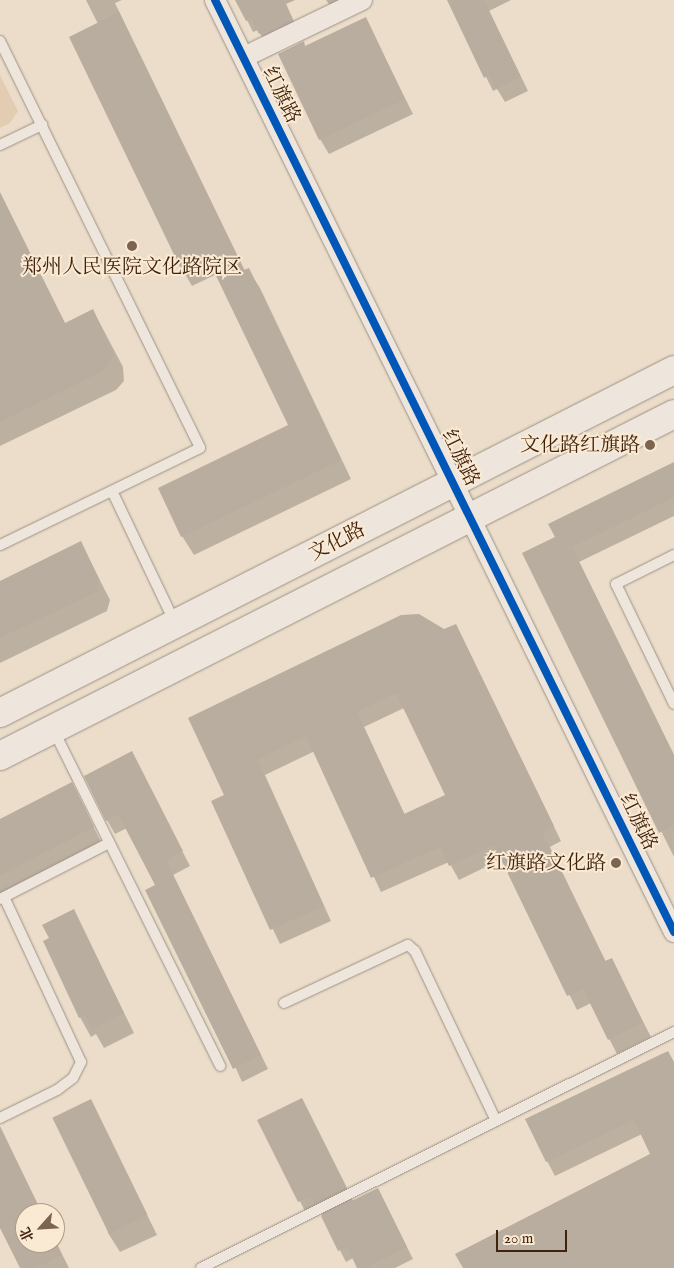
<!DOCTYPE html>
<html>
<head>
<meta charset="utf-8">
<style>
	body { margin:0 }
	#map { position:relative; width:674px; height:1268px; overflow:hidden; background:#ebddca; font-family:"IM FELL English","Noto Serif SC",serif }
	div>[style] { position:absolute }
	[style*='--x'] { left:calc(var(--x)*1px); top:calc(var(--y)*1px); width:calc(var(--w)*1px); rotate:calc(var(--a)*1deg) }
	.green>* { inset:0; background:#e2ccb2 }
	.shadow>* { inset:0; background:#0003 }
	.building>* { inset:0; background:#b8ad9f; transform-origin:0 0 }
	.roads { filter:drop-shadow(0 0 1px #9d9184) drop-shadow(0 0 1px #9d9184) }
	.service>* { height:10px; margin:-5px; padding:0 5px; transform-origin:5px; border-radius:5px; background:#eee6dd }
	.minor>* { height:20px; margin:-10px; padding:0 10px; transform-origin:10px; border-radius:10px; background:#eee6dd }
	.secondary>* { height:28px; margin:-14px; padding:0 14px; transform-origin:14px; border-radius:14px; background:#eee6dd }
	.cycleway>* { height:8px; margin:-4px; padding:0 4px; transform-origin:4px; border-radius:4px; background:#0057b8 }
	.dots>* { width:14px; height:14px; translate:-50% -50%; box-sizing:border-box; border:2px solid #fbead3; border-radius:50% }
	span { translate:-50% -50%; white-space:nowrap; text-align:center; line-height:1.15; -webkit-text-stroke:4px #fbead3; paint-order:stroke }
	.street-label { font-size:20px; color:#40230f }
	.poi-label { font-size:20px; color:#40230f }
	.right { translate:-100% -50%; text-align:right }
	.north { position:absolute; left:15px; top:1203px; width:50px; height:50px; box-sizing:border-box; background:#fbead3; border:1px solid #b09a85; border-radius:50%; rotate:244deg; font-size:14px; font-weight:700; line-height:20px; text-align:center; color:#40230f }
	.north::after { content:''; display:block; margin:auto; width:18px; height:22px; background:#7c6450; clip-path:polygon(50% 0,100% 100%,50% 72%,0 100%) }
	.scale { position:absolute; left:496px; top:1230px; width:71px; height:22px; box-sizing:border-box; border:2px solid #40230f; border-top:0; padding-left:6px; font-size:15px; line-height:18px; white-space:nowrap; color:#40230f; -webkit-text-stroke:4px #fbead3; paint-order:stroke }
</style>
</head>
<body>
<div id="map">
	<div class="green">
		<i style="clip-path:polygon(0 75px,18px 111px,10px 123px,0 128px)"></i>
	</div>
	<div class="shadow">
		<i style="clip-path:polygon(86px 0,122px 0,115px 3px,245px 271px,248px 269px,260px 288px,351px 479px,194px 555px,182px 536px,290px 425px,217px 274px,192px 286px,181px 267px,71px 37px,98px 24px)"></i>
		<i style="clip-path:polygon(237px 0,284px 0,299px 32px,267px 45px,258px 30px,253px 32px)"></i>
		<i style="clip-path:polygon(326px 0,346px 0,331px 7px)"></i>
		<i style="clip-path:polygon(448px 0,511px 0,489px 11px,528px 91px,505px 102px,497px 89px,493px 91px)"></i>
		<i style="clip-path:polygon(365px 18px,413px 114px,329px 154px,320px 139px,305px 47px)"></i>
		<i style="clip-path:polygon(0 194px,65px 324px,93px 310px,123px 367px,124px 381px,116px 390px,0 446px)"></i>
		<i style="clip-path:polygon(674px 464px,674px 516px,579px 562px,674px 755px,674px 857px,523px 553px,556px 537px)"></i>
		<i style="clip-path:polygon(81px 543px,110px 600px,107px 611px,0 663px,0 582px)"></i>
		<i style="clip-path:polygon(evenodd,456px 625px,561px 841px,550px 847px,606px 962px,611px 959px,651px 1037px,617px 1054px,591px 1003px,577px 1010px,502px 859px,459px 880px,449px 862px,381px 892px,315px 751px,265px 775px,331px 921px,280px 944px,212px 802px,226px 795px,189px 719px,456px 625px,404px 708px,447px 795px,405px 815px,364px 727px,404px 708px)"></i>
		<i style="clip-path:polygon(139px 767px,190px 866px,173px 875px,268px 1069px,242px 1082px,156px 886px,127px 828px,115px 834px,107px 820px)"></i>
		<i style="clip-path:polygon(80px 799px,101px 842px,0 894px,0 820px)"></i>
		<i style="clip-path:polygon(74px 911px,134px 1033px,104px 1048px,96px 1034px,91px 1037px,80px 1017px,50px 939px)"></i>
		<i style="clip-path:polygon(674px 1063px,674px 1268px,464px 1268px,652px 1154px,642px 1134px,555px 1176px,547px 1161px)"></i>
		<i style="clip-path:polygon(302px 1099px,353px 1201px,378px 1189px,413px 1259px,395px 1268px,358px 1268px,353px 1258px,346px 1262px,318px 1207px,306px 1213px,259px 1121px)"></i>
		<i style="clip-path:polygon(91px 1101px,157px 1235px,120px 1252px,108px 1233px)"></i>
		<i style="clip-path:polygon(6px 1141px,42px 1213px,25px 1213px,25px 1243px,55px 1243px,55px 1240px,69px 1268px,21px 1268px,0 1225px,0 1144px)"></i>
	</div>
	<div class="building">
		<i style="clip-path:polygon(235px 0,295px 0,286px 4px,293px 20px,259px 34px,251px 19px,246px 21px)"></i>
		<i style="clip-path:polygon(447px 0,484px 0,521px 77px,496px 89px,489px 75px,484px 78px)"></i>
		<i style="clip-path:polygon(119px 12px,244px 270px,249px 268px,341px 460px,181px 537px,158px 488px,288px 425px,206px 255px,180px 267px,69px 37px)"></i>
		<i style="clip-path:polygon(366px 17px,405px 99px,319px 140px,278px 54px,304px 41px,305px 46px)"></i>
		<i style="clip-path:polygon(0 192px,65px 323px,93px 309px,114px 356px,105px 370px,0 422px)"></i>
		<i style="clip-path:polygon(674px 462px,674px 497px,572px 547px,674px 755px,674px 825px,659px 833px,522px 553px,555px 537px,548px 524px)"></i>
		<i style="clip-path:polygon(81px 541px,99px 579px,96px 592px,0 638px,0 581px)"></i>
		<i style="clip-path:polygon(evenodd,419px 614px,444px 629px,456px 624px,554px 826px,542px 832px,605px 961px,612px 958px,643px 1022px,608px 1040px,583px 989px,567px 996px,494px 845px,449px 866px,440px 847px,371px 878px,306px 736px,257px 760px,324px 906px,270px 930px,211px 801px,224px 795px,188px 718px,401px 615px,419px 614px,396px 693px,445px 795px,404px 814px,357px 712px,396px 693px)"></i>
		<i style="clip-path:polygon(132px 751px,183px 851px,166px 860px,261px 1055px,233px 1069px,145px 890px,155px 885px,118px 814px,106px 821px,84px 776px)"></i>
		<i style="clip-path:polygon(72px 782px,94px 827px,0 875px,0 819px)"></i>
		<i style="clip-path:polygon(74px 909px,124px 1013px,92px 1029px,85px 1015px,79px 1018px,43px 941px,49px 938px,42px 925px)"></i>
		<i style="clip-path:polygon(668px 1051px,674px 1062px,674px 1268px,463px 1268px,455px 1254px,650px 1154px,634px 1120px,546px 1162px,525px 1119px)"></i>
		<i style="clip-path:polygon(302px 1098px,347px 1188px,315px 1204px,311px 1196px,298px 1202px,257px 1120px)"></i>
		<i style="left:91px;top:1099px;width:129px;height:43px;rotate:64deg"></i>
		<i style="clip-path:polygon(0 1126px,42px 1213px,25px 1213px,25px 1243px,55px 1241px,62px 1255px,34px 1268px,20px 1268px,0 1228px)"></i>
		<i style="clip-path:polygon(378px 1188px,407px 1247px,365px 1268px,357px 1268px,347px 1247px,338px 1251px,321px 1216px)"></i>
	</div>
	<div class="roads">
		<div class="service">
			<i style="--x:0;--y:41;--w:453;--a:63.8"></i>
			<i style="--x:200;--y:448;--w:222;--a:154.1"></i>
			<i style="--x:0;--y:145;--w:47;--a:-25.5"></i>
			<i style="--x:112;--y:491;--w:146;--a:64.5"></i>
			<i style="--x:674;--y:555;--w:65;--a:153.4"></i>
			<i style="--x:616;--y:584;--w:133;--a:64.2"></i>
			<i style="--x:54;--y:731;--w:374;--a:63.6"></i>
			<i style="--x:0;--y:899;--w:123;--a:-27.2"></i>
			<i style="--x:284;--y:1003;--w:137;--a:-25.1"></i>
			<i style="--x:408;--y:945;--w:9;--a:41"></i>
			<i style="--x:415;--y:951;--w:188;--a:64.5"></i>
			<i style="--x:0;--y:1118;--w:64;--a:-26.2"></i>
			<i style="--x:57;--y:1090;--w:20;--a:-37"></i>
			<i style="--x:73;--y:1078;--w:18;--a:-63"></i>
			<i style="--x:81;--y:1062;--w:182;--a:-115"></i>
			<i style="--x:201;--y:1268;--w:529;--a:-26.52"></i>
		</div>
		<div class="minor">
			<i style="--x:215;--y:0;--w:1039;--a:63.78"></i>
			<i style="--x:244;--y:57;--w:131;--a:-25.8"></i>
		</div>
		<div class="secondary">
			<i style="--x:0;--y:713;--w:756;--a:-26.97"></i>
			<i style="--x:0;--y:756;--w:756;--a:-26.9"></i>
		</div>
	</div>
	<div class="cycleway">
		<i style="--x:215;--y:0;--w:1039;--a:63.78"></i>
	</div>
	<div class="dots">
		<i style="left:132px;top:246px;background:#7c6450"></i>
		<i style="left:650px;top:445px;background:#7c6450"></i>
		<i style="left:616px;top:863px;background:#7c6450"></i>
	</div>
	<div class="street-label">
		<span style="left:281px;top:95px;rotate:64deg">红旗路</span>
		<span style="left:460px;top:458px;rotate:64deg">红旗路</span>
		<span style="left:337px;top:542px;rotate:-27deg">文化路</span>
		<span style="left:638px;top:822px;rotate:64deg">红旗路</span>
	</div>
	<div class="poi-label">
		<span style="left:132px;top:267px">郑州人民医院文化路院区</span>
		<span class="right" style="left:640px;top:445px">文化路红旗路</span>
		<span class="right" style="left:606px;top:863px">红旗路文化路</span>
	</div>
	<div class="north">北</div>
	<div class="scale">20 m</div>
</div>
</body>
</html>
